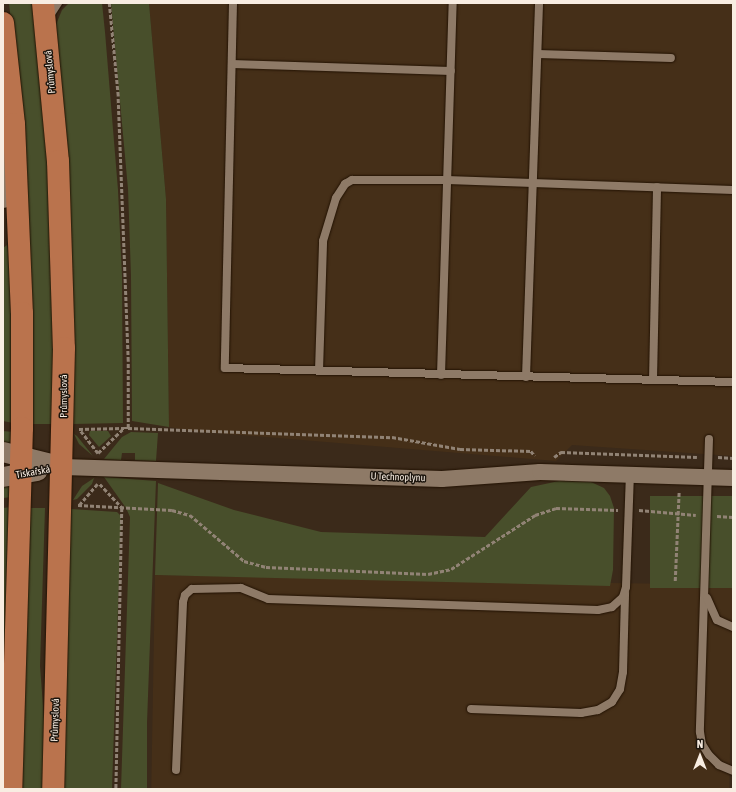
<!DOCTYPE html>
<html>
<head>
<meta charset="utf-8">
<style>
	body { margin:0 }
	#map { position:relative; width:736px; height:792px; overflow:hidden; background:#3b2a1a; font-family:"Asap Condensed",sans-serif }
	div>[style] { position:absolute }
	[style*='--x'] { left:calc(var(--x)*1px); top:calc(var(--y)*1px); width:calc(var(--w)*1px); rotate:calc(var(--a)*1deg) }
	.built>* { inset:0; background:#452f18; transform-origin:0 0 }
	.green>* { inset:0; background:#484f2b; transform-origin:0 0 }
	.path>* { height:2.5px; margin-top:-1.25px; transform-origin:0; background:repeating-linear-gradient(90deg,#918375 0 4px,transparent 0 6px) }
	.roads { filter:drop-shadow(0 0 1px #221203) drop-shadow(0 0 1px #221203) }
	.service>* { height:8px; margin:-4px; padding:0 4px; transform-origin:4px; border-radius:4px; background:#8e7a67 }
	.minor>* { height:16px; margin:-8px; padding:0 8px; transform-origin:8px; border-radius:8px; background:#8e7a67 }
	.tertiary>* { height:20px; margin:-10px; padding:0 10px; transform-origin:10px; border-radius:10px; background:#8e7a67 }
	.primary>* { height:22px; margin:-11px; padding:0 11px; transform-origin:11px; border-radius:11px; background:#ba734d }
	span { translate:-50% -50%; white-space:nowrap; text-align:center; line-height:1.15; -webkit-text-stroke:3px #1c150d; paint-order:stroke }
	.street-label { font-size:10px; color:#f8ede2 }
	.frame { position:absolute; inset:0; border:4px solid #f8ede2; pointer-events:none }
	.north { position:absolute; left:680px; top:736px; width:40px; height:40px; -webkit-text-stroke:3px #1c150d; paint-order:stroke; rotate:0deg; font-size:11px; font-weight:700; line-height:16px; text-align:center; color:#f8ede2 }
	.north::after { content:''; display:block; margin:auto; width:14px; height:18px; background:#f8ede2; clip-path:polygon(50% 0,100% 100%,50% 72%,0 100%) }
</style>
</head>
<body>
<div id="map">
	<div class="built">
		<i style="clip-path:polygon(149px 3px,733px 3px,733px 456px,572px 445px,556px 461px,192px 431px,169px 427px,166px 199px)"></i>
		<i style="left:155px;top:575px;width:578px;height:214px;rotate:1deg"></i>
	</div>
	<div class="green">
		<i style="clip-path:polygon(9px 3px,33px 3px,44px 102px,51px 222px,55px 424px,31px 424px,30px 243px,21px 116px)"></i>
		<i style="clip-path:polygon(69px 3px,102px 3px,105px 32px,118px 190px,122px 276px,123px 423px,73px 424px,55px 27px,62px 10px)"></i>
		<i style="clip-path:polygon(111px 3px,149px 3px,166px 199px,169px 427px,132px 421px,131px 276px,128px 189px)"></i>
		<i style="clip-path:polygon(7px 245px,13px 288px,13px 423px,3px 421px,3px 248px)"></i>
		<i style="clip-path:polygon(3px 431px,13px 432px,12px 443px,3px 443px)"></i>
		<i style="clip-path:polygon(90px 431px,108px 431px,111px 436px,99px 447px,89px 435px)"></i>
		<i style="clip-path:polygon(131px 432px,158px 433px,156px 461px,135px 460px,135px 453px,122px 453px,121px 460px,104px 459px,122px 437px)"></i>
		<i style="clip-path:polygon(74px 434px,77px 436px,93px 456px,79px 444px)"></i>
		<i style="clip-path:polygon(104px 477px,156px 481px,147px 723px,147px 789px,121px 789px,130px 517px,126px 508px)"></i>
		<i style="clip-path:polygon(94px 478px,92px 484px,77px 499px,73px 500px,82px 486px)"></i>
		<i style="clip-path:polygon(559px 481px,591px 482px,604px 488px,610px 496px,614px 508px,613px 570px,610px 586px,155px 575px,158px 483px,234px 510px,321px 532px,485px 537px,531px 487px)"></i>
		<i style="clip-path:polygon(3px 485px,11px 486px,12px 497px,3px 498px)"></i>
		<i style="left:650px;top:496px;width:83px;height:92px"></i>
		<i style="clip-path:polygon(11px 507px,5px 662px,3px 662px,3px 508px)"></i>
		<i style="clip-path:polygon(29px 508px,45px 508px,40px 666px,46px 745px,44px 789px,21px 789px)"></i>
		<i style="clip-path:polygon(71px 509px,117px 512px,121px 516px,112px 789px,64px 789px,62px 780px)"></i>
	</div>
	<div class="path">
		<i style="--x:128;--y:428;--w:264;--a:2"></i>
		<i style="--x:392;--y:437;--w:69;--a:10"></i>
		<i style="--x:460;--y:449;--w:71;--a:1.6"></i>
		<i style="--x:531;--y:451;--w:6;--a:51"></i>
		<i style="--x:79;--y:429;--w:45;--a:-1.3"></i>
		<i style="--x:81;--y:431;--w:28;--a:52"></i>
		<i style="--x:98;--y:453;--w:36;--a:-44"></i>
		<i style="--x:124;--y:428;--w:4;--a:0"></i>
		<i style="--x:128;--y:428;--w:67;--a:-90"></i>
		<i style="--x:128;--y:361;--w:265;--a:-92.2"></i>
		<i style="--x:118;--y:96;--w:93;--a:-95.5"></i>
		<i style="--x:554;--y:457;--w:9;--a:-36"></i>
		<i style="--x:561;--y:452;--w:136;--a:2.1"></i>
		<i style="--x:718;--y:457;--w:15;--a:4"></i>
		<i style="--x:100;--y:484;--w:33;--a:47"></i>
		<i style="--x:122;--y:508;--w:281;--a:91.2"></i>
		<i style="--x:78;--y:505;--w:94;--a:3"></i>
		<i style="--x:172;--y:510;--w:19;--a:16"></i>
		<i style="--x:190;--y:515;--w:71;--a:40.4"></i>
		<i style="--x:244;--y:561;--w:23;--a:15"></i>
		<i style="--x:266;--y:567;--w:162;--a:2.5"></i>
		<i style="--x:428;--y:574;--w:24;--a:-12"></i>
		<i style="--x:451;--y:569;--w:100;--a:-32.7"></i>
		<i style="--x:535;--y:515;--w:22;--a:-18"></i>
		<i style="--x:556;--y:508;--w:62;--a:1.8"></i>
		<i style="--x:79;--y:505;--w:28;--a:-49"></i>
		<i style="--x:639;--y:510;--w:57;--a:5"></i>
		<i style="--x:717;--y:516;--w:16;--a:4"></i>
		<i style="--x:675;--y:581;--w:90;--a:-87.5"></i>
	</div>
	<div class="roads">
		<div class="service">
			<i style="--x:233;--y:3;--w:365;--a:91.3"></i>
			<i style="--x:225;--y:368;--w:508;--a:1.58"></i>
			<i style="--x:49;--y:17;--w:17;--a:-57"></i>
			<i style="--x:538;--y:54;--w:133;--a:1.7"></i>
			<i style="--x:232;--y:64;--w:219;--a:1.8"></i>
			<i style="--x:319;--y:371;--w:130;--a:-88.2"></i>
			<i style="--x:323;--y:241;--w:45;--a:-73.2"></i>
			<i style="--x:336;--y:198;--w:17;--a:-57"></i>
			<i style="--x:345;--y:184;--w:8;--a:-30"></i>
			<i style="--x:352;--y:180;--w:95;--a:0"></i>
			<i style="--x:447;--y:180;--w:286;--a:2"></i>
			<i style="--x:441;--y:375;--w:372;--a:-88.2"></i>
			<i style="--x:526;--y:377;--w:374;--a:-88"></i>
			<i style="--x:653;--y:380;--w:193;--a:-88.8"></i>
			<i style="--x:709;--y:439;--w:293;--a:91.8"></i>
			<i style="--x:700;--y:732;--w:12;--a:81"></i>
			<i style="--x:702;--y:744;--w:13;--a:58"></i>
			<i style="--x:709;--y:755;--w:14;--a:45"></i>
			<i style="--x:719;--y:765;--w:15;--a:23"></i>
			<i style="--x:707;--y:598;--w:24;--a:66"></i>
			<i style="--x:717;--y:620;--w:17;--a:24"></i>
			<i style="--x:471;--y:709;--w:110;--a:2.1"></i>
			<i style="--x:581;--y:713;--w:17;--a:-10"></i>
			<i style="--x:598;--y:710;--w:16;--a:-30"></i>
			<i style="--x:612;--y:702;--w:15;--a:-58"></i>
			<i style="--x:620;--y:689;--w:17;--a:-80"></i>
			<i style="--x:623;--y:672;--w:79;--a:-88.5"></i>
			<i style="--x:176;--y:770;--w:168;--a:-87.6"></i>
			<i style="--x:183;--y:602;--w:7;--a:-74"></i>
			<i style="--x:185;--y:595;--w:9;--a:-41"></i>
			<i style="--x:192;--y:589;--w:49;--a:-1.2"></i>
			<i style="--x:241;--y:588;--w:29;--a:22"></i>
			<i style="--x:268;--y:599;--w:330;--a:1.9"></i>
			<i style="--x:598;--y:610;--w:14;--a:-12"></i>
			<i style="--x:612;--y:607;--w:15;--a:-42"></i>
			<i style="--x:623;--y:597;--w:10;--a:-73"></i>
			<i style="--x:626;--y:587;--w:112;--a:-88"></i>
		</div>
		<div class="minor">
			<i style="--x:63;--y:467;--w:379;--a:1.8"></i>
			<i style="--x:442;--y:479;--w:98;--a:-4.1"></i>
			<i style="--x:540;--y:472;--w:193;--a:1.8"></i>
		</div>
		<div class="tertiary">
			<i style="--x:3;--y:198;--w:42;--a:-81.9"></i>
			<i style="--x:3;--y:452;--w:62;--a:14"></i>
			<i style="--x:3;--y:477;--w:35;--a:-10"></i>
		</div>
		<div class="primary">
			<i style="--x:43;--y:3;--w:159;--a:84.6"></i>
			<i style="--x:58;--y:161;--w:187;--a:88.2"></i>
			<i style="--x:64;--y:348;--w:441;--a:91.4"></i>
			<i style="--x:3;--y:23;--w:102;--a:83.8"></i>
			<i style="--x:14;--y:124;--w:189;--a:87.6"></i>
			<i style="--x:22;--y:313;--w:115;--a:90"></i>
			<i style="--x:22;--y:428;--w:361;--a:91.7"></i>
		</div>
	</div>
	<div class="street-label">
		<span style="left:50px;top:72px;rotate:-95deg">Průmyslová</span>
		<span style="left:64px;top:396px;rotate:-90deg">Průmyslová</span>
		<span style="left:33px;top:472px;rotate:-10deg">Tiskařská</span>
		<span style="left:398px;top:477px;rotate:2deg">U Technoplynu</span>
		<span style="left:55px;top:720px;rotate:-88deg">Průmyslová</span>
	</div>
	<div class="frame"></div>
	<div class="north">N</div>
</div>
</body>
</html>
